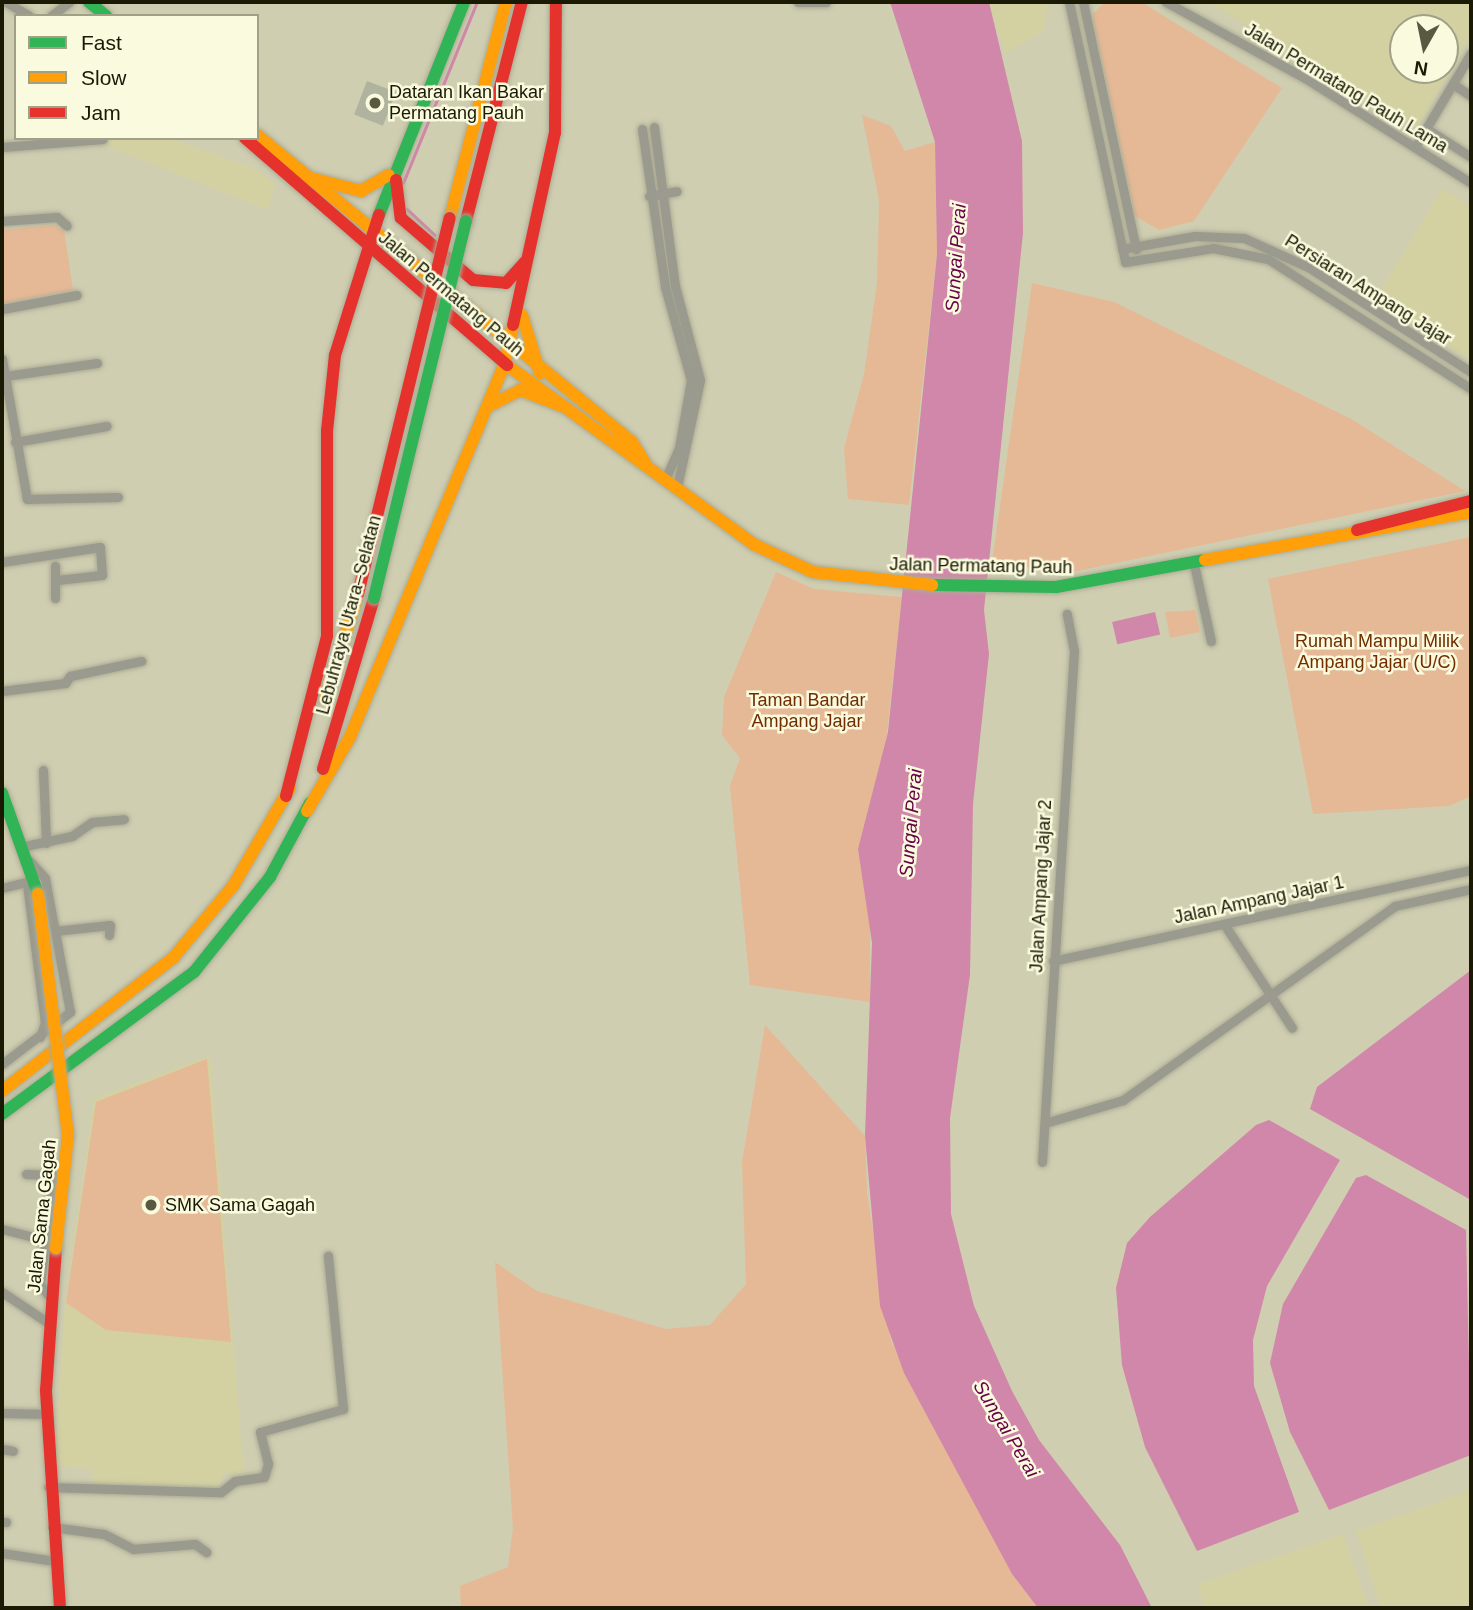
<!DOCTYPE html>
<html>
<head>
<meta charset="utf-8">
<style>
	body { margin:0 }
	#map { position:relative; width:1473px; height:1610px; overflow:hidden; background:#cfceb1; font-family:Arial,sans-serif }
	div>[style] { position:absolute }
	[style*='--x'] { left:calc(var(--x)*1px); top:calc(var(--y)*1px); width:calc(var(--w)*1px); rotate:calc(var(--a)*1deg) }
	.built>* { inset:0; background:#d3d1a2 }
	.green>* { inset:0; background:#e6b996 }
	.water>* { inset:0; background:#d187a9; transform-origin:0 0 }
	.stream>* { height:2.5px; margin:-1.25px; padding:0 1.25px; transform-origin:1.25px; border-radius:1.25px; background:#d187a9 }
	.building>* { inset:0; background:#b0b49e; transform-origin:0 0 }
	.roads { filter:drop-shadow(0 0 2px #acab94) drop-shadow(0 0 2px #acab94) }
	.street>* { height:9px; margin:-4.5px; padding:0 4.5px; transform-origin:4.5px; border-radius:4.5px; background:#9a9a8e }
	.fast>* { height:12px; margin:-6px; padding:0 6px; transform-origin:6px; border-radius:6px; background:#30b455 }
	.slow>* { height:12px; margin:-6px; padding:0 6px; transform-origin:6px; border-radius:6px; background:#ff9f0a }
	.jam>* { height:12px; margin:-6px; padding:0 6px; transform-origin:6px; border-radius:6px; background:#e5322d }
	.bridges { filter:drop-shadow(0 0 2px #acab94) drop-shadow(0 0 2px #acab94) }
	.fast-bridge>* { height:12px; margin:-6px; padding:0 6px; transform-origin:6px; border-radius:6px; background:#30b455 }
	.slow-bridge>* { height:12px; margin:-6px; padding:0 6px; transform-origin:6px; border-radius:6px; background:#ff9f0a }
	.jam-bridge>* { height:12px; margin:-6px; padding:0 6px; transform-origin:6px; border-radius:6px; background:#e5322d }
	.dots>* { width:19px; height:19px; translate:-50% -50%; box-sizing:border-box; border:4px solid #fafade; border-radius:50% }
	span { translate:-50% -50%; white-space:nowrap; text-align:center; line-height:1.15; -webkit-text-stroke:5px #fafade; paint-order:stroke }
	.street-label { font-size:18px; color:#1a1904 }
	.poi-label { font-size:18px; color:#1a1904 }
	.left { translate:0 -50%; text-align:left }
	.park-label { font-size:18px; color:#712d00 }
	.water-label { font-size:19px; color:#680248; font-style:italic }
	.frame { position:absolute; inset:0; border:4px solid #1a1904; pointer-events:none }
	.legend { position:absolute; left:14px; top:14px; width:245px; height:126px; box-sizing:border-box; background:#fafade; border:2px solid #a0a087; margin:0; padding:9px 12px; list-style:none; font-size:21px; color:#1a1904 }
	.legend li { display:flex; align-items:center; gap:14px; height:35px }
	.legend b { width:35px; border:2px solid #a0a087 }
	.north { position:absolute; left:1389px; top:14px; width:70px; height:70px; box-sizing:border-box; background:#fafade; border:2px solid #a0a087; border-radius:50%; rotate:189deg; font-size:19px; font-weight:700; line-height:28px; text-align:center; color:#1a1904 }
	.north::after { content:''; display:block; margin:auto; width:24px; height:32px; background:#595841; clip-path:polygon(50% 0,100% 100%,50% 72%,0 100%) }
</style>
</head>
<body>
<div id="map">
	<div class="built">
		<i style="clip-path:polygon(989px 2px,1048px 2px,1043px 31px,1005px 53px)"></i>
		<i style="clip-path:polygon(evenodd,1208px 2px,1471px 2px,1471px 32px,1417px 128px,1208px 2px,1445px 28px,1445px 70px,1403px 70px,1403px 28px,1445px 28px)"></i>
		<i style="clip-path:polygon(104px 138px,169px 138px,256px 169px,275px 185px,268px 210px,104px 145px)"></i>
		<i style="clip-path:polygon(1443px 188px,1471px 207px,1471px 360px,1375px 299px)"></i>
		<i style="clip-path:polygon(210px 1056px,244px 1475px,224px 1472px,219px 1487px,92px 1483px,93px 1470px,55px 1465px,64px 1313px,94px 1098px)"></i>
		<i style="clip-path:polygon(1471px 1490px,1471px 1608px,1381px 1608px,1356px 1531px)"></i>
		<i style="clip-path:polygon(1343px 1534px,1369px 1608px,1204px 1608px,1198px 1584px)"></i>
	</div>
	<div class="green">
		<i style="clip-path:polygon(1105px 2px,1141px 2px,1282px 88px,1194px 221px,1159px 230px,1135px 216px,1092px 15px)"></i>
		<i style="clip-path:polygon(862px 115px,891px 126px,905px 151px,935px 142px,937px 254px,909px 505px,848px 499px,844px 448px,864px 374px,877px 283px,879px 200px)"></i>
		<i style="clip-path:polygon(53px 225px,64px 230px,73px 290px,2px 304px,2px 230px)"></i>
		<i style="clip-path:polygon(1032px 283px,1114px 302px,1353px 420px,1465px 491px,1067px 573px,992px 562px)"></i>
		<i style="clip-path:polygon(1471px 537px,1471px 796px,1449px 806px,1313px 814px,1268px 579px)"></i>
		<i style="clip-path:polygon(776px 572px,814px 589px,902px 597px,884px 760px,858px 849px,870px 918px,870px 1002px,750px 985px,730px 786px,740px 758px,722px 735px,724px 697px)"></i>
		<i style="clip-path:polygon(1195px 610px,1200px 632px,1170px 638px,1165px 612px)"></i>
		<i style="clip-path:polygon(765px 1025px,865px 1136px,867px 1193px,891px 1341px,1012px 1574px,1038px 1608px,461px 1608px,460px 1586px,508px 1567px,513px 1528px,495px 1262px,537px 1291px,666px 1329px,710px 1325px,746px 1284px,742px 1162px)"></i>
		<i style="clip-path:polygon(207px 1059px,231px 1342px,106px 1330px,66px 1303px,96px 1102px)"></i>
	</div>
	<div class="water">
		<i style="clip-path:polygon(890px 2px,989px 2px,1022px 141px,1023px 233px,984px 610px,989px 654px,973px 804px,970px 975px,950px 1118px,951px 1214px,974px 1306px,1012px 1391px,1039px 1440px,1120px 1545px,1152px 1608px,1038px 1608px,1012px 1574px,904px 1373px,880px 1306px,865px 1136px,872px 943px,858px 849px,888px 732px,937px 254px,935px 142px)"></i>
		<i style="left:1155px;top:612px;width:23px;height:44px;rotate:77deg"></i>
		<i style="clip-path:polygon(1471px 970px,1471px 1200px,1310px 1109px,1317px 1087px)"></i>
		<i style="clip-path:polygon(1269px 1120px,1340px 1160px,1267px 1286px,1253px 1340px,1254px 1386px,1299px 1512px,1197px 1551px,1145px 1447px,1122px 1365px,1116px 1288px,1127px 1243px,1150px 1217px,1256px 1125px)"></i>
		<i style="clip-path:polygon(1366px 1175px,1466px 1230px,1471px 1455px,1329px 1510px,1290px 1432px,1270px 1363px,1283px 1304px,1356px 1178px)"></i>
	</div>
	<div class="stream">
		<i style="--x:403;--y:183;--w:196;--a:-67.8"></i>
		<i style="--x:407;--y:209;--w:38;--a:43"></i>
	</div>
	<div class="building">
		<i style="left:367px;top:81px;width:31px;height:36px;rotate:21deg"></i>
	</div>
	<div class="roads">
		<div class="street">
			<i style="--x:6;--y:2;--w:27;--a:31"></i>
			<i style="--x:798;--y:2;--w:28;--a:0"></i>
			<i style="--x:1069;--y:2;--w:266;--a:77.8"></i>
			<i style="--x:1125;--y:262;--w:89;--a:-9"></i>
			<i style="--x:1213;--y:248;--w:56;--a:11.3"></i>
			<i style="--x:1268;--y:259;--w:241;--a:32.6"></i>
			<i style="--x:1083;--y:2;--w:253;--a:77.9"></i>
			<i style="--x:1166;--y:2;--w:158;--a:28.7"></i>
			<i style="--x:1305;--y:78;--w:196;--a:32.3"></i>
			<i style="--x:51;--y:16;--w:23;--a:-38"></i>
			<i style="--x:1453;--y:84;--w:22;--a:34"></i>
			<i style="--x:654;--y:127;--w:160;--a:82.5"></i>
			<i style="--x:675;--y:286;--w:97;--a:75.1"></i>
			<i style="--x:700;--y:380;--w:109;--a:102.1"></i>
			<i style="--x:642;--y:129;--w:160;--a:81.7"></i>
			<i style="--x:665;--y:287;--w:97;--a:74.4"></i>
			<i style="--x:691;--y:380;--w:69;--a:100"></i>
			<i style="--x:679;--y:448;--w:34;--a:114"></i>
			<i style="--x:1427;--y:129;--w:52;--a:32.5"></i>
			<i style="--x:2;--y:147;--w:101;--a:-4.5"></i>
			<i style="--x:1415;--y:147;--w:109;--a:-59.2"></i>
			<i style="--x:649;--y:196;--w:28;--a:-10"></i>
			<i style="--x:2;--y:221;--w:55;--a:-4.2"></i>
			<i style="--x:57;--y:217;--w:13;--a:42"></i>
			<i style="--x:1122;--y:249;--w:74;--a:-10.1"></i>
			<i style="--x:1195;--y:236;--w:49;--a:2.3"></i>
			<i style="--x:1244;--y:238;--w:70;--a:24.4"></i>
			<i style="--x:1308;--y:267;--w:194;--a:32.8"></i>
			<i style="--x:2;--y:309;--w:76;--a:-10.6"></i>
			<i style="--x:2;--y:359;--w:142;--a:79.9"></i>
			<i style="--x:27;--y:499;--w:91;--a:-1.3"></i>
			<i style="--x:5;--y:376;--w:93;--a:-8"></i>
			<i style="--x:15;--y:442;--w:93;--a:-9.9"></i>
			<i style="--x:2;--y:562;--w:99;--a:-8.7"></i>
			<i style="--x:100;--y:547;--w:28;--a:86"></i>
			<i style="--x:102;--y:575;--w:45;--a:173.7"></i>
			<i style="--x:1194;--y:564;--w:79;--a:77.6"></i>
			<i style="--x:55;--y:598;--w:32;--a:-90"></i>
			<i style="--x:2;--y:691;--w:64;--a:-7.2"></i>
			<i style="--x:65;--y:683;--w:9;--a:-54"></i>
			<i style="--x:70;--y:676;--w:73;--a:-11.9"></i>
			<i style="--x:43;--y:770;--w:73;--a:87.6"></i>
			<i style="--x:25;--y:846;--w:48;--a:-12"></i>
			<i style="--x:72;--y:836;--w:24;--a:-35"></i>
			<i style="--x:92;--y:822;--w:32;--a:-5"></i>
			<i style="--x:27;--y:884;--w:140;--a:82.6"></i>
			<i style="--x:45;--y:1023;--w:15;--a:110"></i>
			<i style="--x:2;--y:888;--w:29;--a:-14"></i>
			<i style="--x:1224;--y:924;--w:124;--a:56.8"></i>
			<i style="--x:55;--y:931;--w:55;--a:-6.2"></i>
			<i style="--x:110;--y:925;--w:10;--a:96"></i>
			<i style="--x:1053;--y:961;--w:428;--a:-12.3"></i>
			<i style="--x:2;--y:1064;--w:86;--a:-37.4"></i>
			<i style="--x:70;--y:1012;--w:136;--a:-100.6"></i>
			<i style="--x:45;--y:878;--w:24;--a:-132"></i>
			<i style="--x:1045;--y:1123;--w:81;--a:-16.4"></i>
			<i style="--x:1123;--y:1100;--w:334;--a:-35.5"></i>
			<i style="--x:1395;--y:906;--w:78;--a:-12.6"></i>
			<i style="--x:1042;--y:1162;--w:512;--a:-86.42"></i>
			<i style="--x:1074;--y:651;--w:38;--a:-101"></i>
			<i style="--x:26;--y:1174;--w:27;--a:2"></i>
			<i style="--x:53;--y:1175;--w:110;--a:96.8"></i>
			<i style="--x:40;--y:1284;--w:19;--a:54"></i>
			<i style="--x:2;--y:1229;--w:44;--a:14.3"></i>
			<i style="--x:2;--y:1292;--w:58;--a:33.7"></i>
			<i style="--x:2;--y:1413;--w:46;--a:1.2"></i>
			<i style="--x:2;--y:1449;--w:11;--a:10"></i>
			<i style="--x:48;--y:1487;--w:173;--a:1.7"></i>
			<i style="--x:221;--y:1492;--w:18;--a:-38"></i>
			<i style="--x:235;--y:1481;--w:29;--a:-8"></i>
			<i style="--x:264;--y:1477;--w:14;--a:-73"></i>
			<i style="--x:268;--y:1464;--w:33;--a:-104"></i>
			<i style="--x:260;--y:1432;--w:86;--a:-15.5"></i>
			<i style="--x:343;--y:1409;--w:154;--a:-95.6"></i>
			<i style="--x:2;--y:1522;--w:4;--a:0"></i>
			<i style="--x:52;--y:1527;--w:52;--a:7.7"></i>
			<i style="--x:104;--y:1534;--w:33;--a:27"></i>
			<i style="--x:133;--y:1549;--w:62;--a:-4.6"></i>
			<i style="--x:195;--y:1544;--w:14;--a:36"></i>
			<i style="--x:2;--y:1553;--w:53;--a:8.7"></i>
		</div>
		<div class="fast">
			<i style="--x:89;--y:2;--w:22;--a:39"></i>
			<i style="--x:379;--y:215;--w:229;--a:-68.2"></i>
			<i style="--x:932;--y:585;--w:124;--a:0.9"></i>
			<i style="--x:1056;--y:587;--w:151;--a:-10.3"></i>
			<i style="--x:2;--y:793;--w:107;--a:70.4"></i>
			<i style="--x:2;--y:1114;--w:239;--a:-36.5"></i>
			<i style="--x:194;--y:972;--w:122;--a:-51.3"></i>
			<i style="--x:270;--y:877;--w:84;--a:-61.6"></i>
		</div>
		<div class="slow">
			<i style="--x:257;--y:135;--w:485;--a:39.3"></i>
			<i style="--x:632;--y:442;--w:25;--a:58"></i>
			<i style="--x:311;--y:178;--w:52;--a:14.6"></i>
			<i style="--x:361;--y:191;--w:32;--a:-30"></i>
			<i style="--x:450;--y:218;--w:223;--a:-75.5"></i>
			<i style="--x:522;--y:315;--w:61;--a:72.8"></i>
			<i style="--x:507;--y:365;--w:306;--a:36"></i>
			<i style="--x:755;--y:545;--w:64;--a:25"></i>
			<i style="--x:813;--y:572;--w:120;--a:6.2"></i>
			<i style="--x:491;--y:405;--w:33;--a:-27"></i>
			<i style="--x:520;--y:390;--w:45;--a:20.9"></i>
			<i style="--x:1205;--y:560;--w:270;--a:-10.2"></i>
			<i style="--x:325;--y:699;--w:110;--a:-72.6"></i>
			<i style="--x:307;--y:811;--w:86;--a:-59.8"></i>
			<i style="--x:350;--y:737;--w:405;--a:-67.5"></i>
			<i style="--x:505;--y:363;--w:39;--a:-78"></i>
			<i style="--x:2;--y:1091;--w:217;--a:-37.9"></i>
			<i style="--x:173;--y:958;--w:94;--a:-50.2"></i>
			<i style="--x:233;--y:886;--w:113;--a:-59.8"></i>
		</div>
		<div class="jam">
			<i style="--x:245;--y:138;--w:347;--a:40.9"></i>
			<i style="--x:396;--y:180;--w:38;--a:83"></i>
			<i style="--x:401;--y:218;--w:95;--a:40.7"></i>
			<i style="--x:473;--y:280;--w:33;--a:5"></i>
			<i style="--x:506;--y:283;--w:28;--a:-48"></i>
			<i style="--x:466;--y:221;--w:226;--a:-75.7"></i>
			<i style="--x:513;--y:325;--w:197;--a:-77.7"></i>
			<i style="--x:555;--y:133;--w:131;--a:-89.6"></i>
			<i style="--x:1357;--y:530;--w:118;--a:-14.3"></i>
			<i style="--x:323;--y:769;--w:178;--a:-73.4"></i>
			<i style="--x:286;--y:796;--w:165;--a:-75.6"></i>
			<i style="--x:327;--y:636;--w:205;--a:-90"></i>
			<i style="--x:327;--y:431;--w:76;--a:-84"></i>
			<i style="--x:335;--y:355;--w:147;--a:-72.6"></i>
			<i style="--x:56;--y:1248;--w:143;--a:94"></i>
			<i style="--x:46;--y:1391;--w:217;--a:86.3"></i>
		</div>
	</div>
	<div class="bridges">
		<div class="fast-bridge">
			<i style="--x:374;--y:598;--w:388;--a:-76.3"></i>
		</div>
		<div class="slow-bridge">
			<i style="--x:38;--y:894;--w:243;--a:82.9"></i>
			<i style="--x:68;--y:1135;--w:114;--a:96.1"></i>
		</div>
		<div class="jam-bridge">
			<i style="--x:358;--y:594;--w:387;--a:-76.3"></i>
		</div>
	</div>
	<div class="dots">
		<i style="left:375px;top:103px;background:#595841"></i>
		<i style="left:151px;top:1205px;background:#595841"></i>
	</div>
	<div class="street-label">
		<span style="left:1346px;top:88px;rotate:31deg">Jalan Permatang Pauh Lama</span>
		<span style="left:1368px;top:290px;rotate:32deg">Persiaran Ampang Jajar</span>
		<span style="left:451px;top:294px;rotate:40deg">Jalan Permatang Pauh</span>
		<span style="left:981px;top:566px;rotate:1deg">Jalan Permatang Pauh</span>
		<span style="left:349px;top:615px;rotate:-75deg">Lebuhraya Utara–Selatan</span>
		<span style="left:1041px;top:886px;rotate:-87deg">Jalan Ampang Jajar 2</span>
		<span style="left:1259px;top:900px;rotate:-12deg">Jalan Ampang Jajar 1</span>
		<span style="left:42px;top:1216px;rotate:-84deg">Jalan Sama Gagah</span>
	</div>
	<div class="poi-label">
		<span class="left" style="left:389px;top:103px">Dataran Ikan Bakar<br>Permatang Pauh</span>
		<span class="left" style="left:165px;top:1205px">SMK Sama Gagah</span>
	</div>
	<div class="park-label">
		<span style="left:1377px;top:652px">Rumah Mampu Milik<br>Ampang Jajar (U/C)</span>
		<span style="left:807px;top:711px">Taman Bandar<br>Ampang Jajar</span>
	</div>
	<div class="water-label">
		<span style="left:956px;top:258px;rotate:-86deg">Sungai Perai</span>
		<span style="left:911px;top:823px;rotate:-85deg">Sungai Perai</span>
		<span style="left:1006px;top:1429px;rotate:59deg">Sungai Perai</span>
	</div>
	<div class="frame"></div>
	<ul class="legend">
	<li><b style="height:9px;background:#30b455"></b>Fast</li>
	<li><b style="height:9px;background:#ff9f0a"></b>Slow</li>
	<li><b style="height:9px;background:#e5322d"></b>Jam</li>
	</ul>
	<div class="north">N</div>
</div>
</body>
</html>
